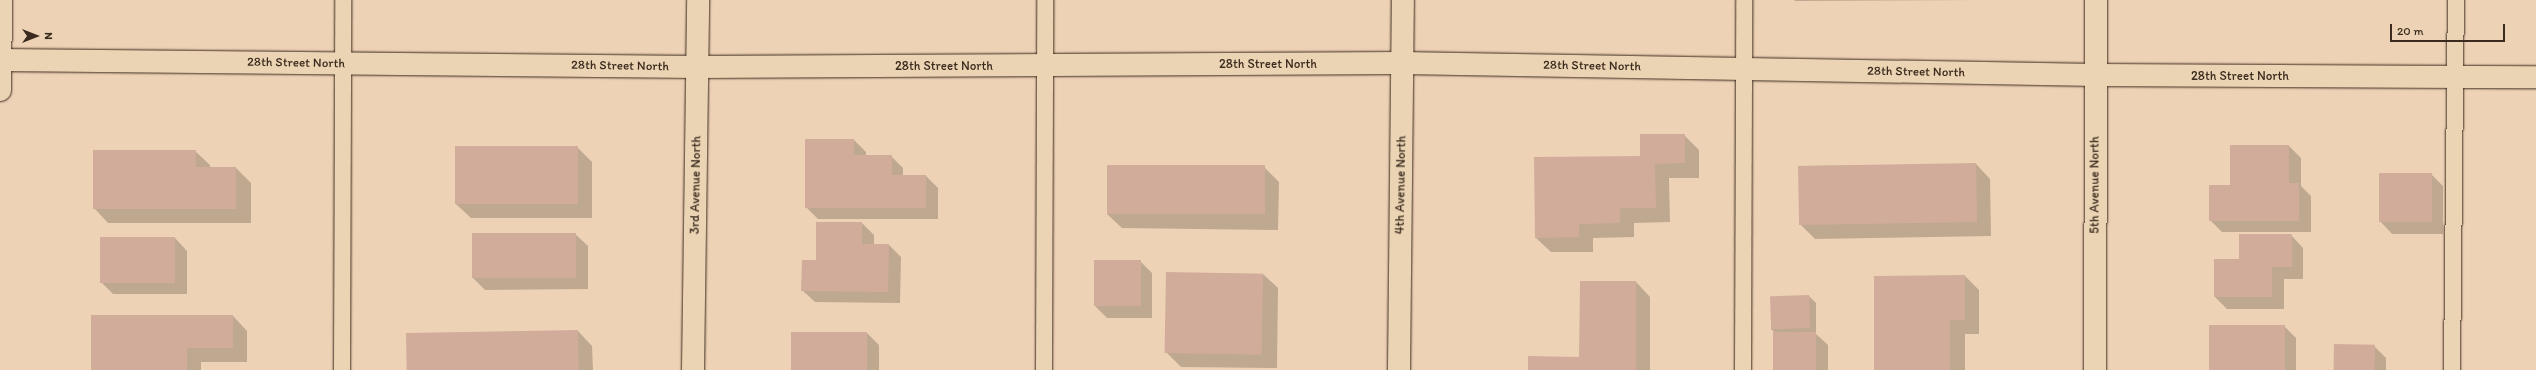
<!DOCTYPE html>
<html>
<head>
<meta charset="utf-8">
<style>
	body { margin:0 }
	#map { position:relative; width:2536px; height:370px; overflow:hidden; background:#eed2b5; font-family:Itim,sans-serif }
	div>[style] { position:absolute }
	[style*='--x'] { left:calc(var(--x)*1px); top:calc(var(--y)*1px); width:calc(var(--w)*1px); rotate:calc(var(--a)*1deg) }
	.shadow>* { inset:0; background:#0003 }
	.building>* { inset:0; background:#d2ac9b; transform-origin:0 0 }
	.roads { filter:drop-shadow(0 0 1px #3b2a1e) drop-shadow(0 0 1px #3b2a1e) }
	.lane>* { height:16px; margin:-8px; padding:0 8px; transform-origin:8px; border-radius:8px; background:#ead4b3 }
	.street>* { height:22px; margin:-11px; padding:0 11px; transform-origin:11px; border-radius:11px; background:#ead4b3 }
	.secondary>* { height:22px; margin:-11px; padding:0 11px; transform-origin:11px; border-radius:11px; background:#ead4b3 }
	span { translate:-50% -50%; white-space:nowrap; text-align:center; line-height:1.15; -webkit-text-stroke:3px #ead4b3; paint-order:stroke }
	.street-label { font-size:13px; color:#3b2a1e }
	.north { position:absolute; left:16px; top:16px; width:40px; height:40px; -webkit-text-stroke:3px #ead4b3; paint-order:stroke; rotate:90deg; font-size:11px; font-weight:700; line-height:16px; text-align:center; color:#3b2a1e }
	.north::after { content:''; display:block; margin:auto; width:14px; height:18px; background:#3b2a1e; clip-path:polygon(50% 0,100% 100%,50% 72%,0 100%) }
	.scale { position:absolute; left:2390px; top:24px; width:115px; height:18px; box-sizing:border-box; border:2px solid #3b2a1e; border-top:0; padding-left:5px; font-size:12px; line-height:14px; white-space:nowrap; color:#3b2a1e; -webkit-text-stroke:3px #ead4b3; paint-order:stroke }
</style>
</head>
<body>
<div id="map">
	<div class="shadow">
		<i style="clip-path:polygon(1794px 0,1981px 0,1795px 1px)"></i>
		<i style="clip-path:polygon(1684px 135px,1699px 150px,1699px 178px,1669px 178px,1670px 222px,1634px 223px,1634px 237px,1593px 238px,1593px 252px,1551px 252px,1536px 238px,1641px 157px)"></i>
		<i style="clip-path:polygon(806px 140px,854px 140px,866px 152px,866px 156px,891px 156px,903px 168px,903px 176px,926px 176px,938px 188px,938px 219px,818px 219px,806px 207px)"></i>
		<i style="clip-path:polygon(2289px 146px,2301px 158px,2301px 186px,2311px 196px,2311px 232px,2222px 232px,2210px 220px,2231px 186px)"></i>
		<i style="clip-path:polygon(577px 147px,592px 162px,592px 218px,471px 218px,456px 204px)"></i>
		<i style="clip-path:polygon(195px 151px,210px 165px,210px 168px,236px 168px,251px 183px,251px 223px,108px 223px,94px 208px)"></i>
		<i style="clip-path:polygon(1976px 164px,1990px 179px,1991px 236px,1815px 239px,1800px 224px,1799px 166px)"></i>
		<i style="clip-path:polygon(1264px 167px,1279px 182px,1278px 230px,1122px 228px,1107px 214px)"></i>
		<i style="clip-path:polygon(2431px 174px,2443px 186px,2443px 234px,2392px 234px,2380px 221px)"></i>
		<i style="clip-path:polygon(862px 223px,874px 235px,874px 245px,889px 245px,901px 257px,900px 303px,815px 302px,802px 290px,817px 261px)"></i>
		<i style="clip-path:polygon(575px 234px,588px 246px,588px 289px,485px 290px,473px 278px)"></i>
		<i style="clip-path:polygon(2291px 235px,2303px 248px,2303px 279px,2284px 279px,2284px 309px,2227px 309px,2215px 297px,2240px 260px)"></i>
		<i style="clip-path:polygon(175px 238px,187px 251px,187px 294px,113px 294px,101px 282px)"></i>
		<i style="clip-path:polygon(1140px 261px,1152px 273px,1152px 318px,1107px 318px,1095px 306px)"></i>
		<i style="clip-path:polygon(1167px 273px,1263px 274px,1278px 288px,1277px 368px,1181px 367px,1167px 353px)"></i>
		<i style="clip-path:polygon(1965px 276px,1979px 290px,1979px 334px,1965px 334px,1965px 370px,1875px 370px)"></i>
		<i style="clip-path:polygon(1636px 282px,1650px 297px,1650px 370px,1529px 370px,1580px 358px)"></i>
		<i style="clip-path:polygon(1809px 296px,1816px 303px,1816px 334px,1828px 345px,1828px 370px,1774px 370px,1774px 332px,1771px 329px)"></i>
		<i style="clip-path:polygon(233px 316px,247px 331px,247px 362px,201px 362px,201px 370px,92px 370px)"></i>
		<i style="clip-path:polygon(2284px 326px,2296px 338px,2296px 370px,2210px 370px)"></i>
		<i style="clip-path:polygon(578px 331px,592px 346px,593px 370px,407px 370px)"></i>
		<i style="clip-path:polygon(867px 333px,879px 345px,879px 370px,792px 370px)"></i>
		<i style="clip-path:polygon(2374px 346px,2386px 358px,2386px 370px,2335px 370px)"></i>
	</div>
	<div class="building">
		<i style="clip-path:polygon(1640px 134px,1685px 134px,1685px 163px,1655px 164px,1656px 208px,1620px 208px,1620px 223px,1579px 224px,1579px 237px,1535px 238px,1534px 157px,1640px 156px)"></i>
		<i style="clip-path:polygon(805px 139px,854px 139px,854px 155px,892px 155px,892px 175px,926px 175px,926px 208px,805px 208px)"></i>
		<i style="clip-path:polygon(2230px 145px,2289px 145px,2289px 183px,2299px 183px,2299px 221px,2209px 221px,2209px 185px,2230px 185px)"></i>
		<i style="left:455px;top:146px;width:123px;height:58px"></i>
		<i style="clip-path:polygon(93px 150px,196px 150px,196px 167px,236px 167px,236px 209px,93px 209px)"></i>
		<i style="left:1976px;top:163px;width:59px;height:178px;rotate:89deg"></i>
		<i style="left:1107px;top:165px;width:158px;height:49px"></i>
		<i style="left:2379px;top:173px;width:53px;height:49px"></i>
		<i style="clip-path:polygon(816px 222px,862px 222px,862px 244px,889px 244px,888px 292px,801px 291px,802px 260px,816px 260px)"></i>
		<i style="left:576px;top:233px;width:45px;height:104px;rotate:90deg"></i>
		<i style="clip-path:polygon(2239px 234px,2292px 234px,2292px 267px,2272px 267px,2272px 297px,2214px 297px,2214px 259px,2239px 259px)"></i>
		<i style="left:175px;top:237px;width:46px;height:75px;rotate:90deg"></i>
		<i style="left:1094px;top:260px;width:47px;height:46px"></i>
		<i style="left:1166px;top:272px;width:97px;height:81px;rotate:1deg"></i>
		<i style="clip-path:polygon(1965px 275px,1965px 320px,1950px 320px,1950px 370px,1874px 370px,1874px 276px)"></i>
		<i style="clip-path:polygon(1580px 281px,1636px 281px,1636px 370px,1528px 370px,1528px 356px,1579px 357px)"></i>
		<i style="left:1809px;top:295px;width:33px;height:39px;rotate:88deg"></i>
		<i style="clip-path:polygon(91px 315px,233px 315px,233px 348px,187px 348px,187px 370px,91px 370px)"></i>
		<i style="left:2209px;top:325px;width:76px;height:45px"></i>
		<i style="left:578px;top:330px;width:40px;height:172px;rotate:89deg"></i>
		<i style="left:791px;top:332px;width:76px;height:38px"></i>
		<i style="left:1773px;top:332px;width:43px;height:38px"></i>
		<i style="left:2334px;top:344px;width:41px;height:26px;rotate:1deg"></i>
	</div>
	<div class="roads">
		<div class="lane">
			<i style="--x:342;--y:370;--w:370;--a:-89.8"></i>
			<i style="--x:1044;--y:370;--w:370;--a:-89.8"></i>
			<i style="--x:1743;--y:370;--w:370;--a:-89.8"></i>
			<i style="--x:2452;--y:370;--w:370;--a:-89.4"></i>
		</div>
		<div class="street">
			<i style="--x:0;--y:60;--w:698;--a:0.57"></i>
			<i style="--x:698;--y:67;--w:704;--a:-0.33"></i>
			<i style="--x:1402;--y:63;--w:694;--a:0.99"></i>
			<i style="--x:2096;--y:75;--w:440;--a:0.3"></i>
			<i style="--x:693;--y:370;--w:370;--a:-89.2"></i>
			<i style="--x:1399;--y:370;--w:370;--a:-89.4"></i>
			<i style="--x:2095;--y:370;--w:370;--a:-89.8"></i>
		</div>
		<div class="secondary">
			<i style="--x:0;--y:90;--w:90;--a:-89.4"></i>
		</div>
	</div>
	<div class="street-label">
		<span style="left:296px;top:63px;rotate:1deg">28th Street North</span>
		<span style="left:1268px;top:64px">28th Street North</span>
		<span style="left:620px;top:66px;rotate:1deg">28th Street North</span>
		<span style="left:944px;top:66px">28th Street North</span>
		<span style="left:1592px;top:66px;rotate:1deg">28th Street North</span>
		<span style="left:1916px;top:72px;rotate:1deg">28th Street North</span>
		<span style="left:2240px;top:76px">28th Street North</span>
		<span style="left:696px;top:185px;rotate:-89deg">3rd Avenue North</span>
		<span style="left:1401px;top:185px;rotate:-89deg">4th Avenue North</span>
		<span style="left:2095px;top:185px;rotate:-90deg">5th Avenue North</span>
	</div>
	<div class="north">N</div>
	<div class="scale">20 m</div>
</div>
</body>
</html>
